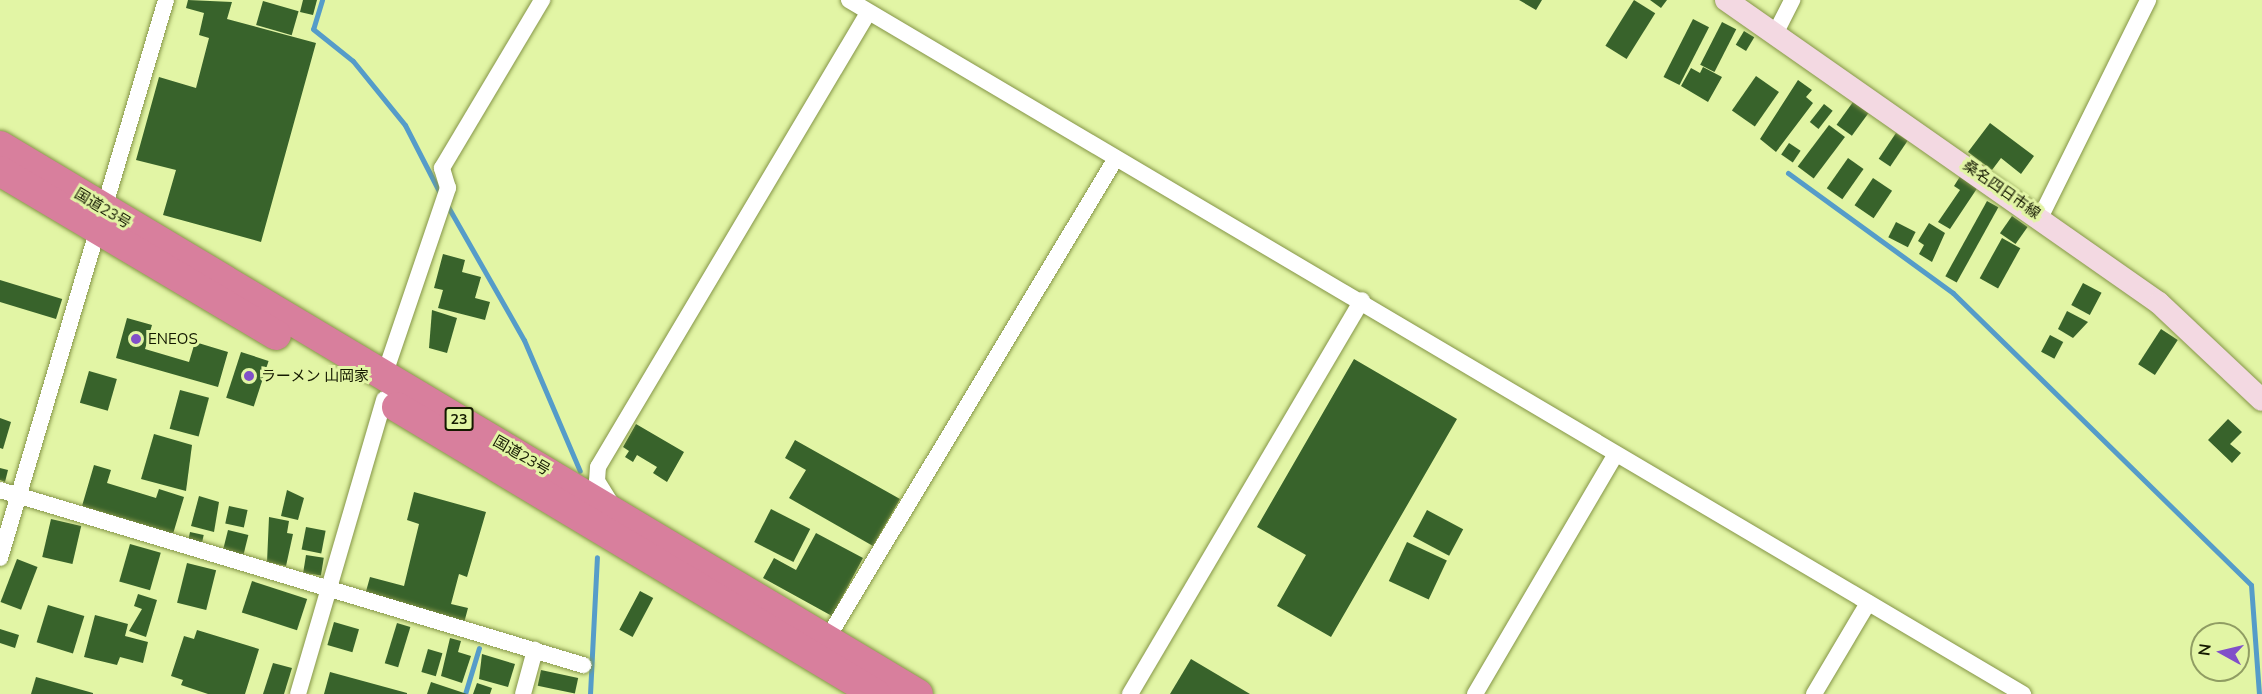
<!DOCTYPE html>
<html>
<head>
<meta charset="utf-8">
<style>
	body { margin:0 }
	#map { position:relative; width:2262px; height:694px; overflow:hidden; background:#e2f5a5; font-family:Mulish,"Noto Sans JP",sans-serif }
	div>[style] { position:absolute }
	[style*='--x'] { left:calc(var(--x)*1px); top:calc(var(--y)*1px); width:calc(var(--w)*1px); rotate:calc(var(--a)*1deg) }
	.stream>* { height:5px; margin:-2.5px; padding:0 2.5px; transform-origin:2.5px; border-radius:2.5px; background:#559cc9 }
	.building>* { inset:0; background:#38632b; transform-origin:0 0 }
	.roads { filter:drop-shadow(0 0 2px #859548) drop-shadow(0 0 2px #859548) }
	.street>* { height:16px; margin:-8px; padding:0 8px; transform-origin:8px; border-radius:8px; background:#fff }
	.secondary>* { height:22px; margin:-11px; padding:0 11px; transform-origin:11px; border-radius:11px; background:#f3d9e2 }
	.highway>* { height:30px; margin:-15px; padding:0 15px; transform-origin:15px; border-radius:15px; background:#d87f9d }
	.dots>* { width:16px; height:16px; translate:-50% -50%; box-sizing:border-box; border:3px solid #e2f5a5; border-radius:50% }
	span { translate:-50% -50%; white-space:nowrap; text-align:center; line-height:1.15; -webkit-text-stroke:6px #e2f5a5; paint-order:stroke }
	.shield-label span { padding:2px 4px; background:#e2f5a5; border:2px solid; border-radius:4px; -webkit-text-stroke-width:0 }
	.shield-label { font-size:14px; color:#141900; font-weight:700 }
	.street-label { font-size:15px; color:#141900 }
	.poi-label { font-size:15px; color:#141900 }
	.left { translate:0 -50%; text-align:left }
	.north { position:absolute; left:2190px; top:622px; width:60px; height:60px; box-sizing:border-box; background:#e2f5a5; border:2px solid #909d63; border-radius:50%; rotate:278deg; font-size:16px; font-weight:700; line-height:24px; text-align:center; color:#141900 }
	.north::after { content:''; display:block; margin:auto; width:21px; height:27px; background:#8150c9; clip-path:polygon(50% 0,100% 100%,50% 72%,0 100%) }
</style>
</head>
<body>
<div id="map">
	<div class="stream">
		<i style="--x:322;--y:0;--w:30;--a:107"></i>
		<i style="--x:313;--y:29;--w:51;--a:38.7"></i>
		<i style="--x:353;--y:61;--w:82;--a:50.9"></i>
		<i style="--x:405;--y:125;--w:79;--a:62.8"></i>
		<i style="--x:1788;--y:173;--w:204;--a:36"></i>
		<i style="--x:1953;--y:293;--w:417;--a:44.4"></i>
		<i style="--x:2251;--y:585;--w:109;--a:85.8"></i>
		<i style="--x:447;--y:205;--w:155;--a:60.3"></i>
		<i style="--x:524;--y:340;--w:142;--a:66.9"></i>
		<i style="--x:465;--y:694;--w:48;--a:-73.1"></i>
		<i style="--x:590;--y:694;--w:137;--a:-87.1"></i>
	</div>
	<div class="building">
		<i style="clip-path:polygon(188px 0,232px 2px,227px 19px,316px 43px,261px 242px,163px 215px,176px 170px,136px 160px,159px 77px,196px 88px,209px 38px,199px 35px,204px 13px,186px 8px)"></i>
		<i style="clip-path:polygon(303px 0,317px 0,313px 15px,300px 12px)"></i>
		<i style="clip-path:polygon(1519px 0,1542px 0,1536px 10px)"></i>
		<i style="left:1634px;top:0;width:25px;height:54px;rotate:32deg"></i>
		<i style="clip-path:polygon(1650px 0,1667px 0,1661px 8px)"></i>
		<i style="left:263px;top:1px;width:37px;height:25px;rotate:16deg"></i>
		<i style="left:1693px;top:19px;width:18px;height:65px;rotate:27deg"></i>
		<i style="left:1722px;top:22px;width:16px;height:48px;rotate:27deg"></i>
		<i style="left:1744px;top:31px;width:12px;height:16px;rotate:31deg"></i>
		<i style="clip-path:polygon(1703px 67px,1722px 77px,1708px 102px,1681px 86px,1691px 68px,1700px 73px)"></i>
		<i style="left:1756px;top:76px;width:28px;height:42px;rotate:35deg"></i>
		<i style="clip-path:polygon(1798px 80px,1812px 90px,1806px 97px,1813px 103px,1776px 152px,1760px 139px)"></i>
		<i style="left:1853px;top:102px;width:19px;height:28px;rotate:36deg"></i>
		<i style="left:1824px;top:104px;width:11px;height:23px;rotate:38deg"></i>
		<i style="clip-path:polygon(1990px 123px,2034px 156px,2021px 174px,2001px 158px,1992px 170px,1968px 152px)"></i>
		<i style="left:1829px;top:125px;width:20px;height:52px;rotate:37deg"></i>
		<i style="left:1896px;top:133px;width:14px;height:31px;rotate:34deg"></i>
		<i style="left:1789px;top:143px;width:14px;height:14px;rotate:34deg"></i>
		<i style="left:1848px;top:158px;width:19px;height:37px;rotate:35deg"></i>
		<i style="clip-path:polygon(1961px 175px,1978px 187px,1950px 229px,1938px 222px,1960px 190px,1954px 186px)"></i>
		<i style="left:1873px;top:178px;width:23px;height:33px;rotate:34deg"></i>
		<i style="left:1987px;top:201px;width:13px;height:86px;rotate:29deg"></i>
		<i style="left:2012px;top:216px;width:19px;height:21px;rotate:35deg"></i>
		<i style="left:1896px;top:222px;width:22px;height:17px;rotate:27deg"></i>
		<i style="clip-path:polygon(1929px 223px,1945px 233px,1932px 262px,1919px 254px,1924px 245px,1918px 241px)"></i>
		<i style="left:2002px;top:238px;width:21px;height:46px;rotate:29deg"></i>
		<i style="clip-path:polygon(443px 254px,465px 260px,462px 272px,481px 277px,475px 298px,490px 302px,485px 320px,438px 308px,443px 290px,434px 288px)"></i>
		<i style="left:0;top:280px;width:65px;height:21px;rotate:17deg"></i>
		<i style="left:2083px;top:283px;width:21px;height:25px;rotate:28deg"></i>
		<i style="clip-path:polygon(432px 310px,457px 318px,447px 353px,429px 348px)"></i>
		<i style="clip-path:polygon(2067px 311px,2088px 322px,2073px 338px,2058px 329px)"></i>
		<i style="clip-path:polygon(127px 318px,152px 325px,145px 349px,189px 362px,195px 342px,228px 352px,218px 387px,116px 358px)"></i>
		<i style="left:2161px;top:329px;width:20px;height:42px;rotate:33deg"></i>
		<i style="left:2050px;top:335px;width:15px;height:19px;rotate:28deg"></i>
		<i style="left:241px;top:352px;width:29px;height:48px;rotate:18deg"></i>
		<i style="clip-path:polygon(1354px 359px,1457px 419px,1331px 637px,1277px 606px,1306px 555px,1257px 527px)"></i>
		<i style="left:89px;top:371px;width:29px;height:33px;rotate:16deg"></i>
		<i style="left:180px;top:390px;width:30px;height:40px;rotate:15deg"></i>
		<i style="clip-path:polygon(0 418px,11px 422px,3px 449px,0 448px)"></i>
		<i style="clip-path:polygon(2228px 419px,2242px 432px,2230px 444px,2241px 453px,2232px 463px,2208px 440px)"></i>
		<i style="clip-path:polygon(636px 424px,684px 452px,667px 482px,653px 473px,657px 467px,637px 455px,633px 462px,625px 457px,629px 451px,623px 447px)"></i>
		<i style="clip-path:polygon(154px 434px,192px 445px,186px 491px,141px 479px)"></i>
		<i style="clip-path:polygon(795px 440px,900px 499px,873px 546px,789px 498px,806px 470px,785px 458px)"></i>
		<i style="clip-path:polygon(94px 465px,111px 470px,107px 483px,156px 498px,159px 489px,184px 497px,173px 534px,82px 506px)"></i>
		<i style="clip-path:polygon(0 468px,8px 470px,5px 482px,0 480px)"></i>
		<i style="clip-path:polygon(287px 490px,304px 498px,298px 520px,281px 516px)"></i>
		<i style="clip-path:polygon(414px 492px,486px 512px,467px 577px,459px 574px,451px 604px,468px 608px,464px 623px,365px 595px,370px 577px,404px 586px,419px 524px,407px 520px)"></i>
		<i style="clip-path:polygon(199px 496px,219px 502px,214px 532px,191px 526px)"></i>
		<i style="left:229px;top:506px;width:19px;height:18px;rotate:12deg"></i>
		<i style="left:771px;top:509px;width:44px;height:37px;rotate:27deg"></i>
		<i style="left:1427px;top:510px;width:41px;height:30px;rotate:28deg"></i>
		<i style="clip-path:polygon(269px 517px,289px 521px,287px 533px,293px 534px,286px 566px,267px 562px)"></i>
		<i style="left:51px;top:519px;width:31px;height:39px;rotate:13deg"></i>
		<i style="left:306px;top:527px;width:20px;height:23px;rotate:11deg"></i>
		<i style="left:228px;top:530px;width:21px;height:23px;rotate:14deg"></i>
		<i style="left:190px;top:532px;width:14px;height:13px;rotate:12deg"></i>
		<i style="clip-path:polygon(816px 533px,863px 558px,832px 616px,763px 578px,774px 558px,796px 570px)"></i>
		<i style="left:1407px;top:542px;width:44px;height:43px;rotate:25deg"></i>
		<i style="left:130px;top:544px;width:32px;height:39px;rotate:16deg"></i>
		<i style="left:306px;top:555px;width:18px;height:18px;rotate:9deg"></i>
		<i style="left:17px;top:559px;width:22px;height:46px;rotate:21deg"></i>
		<i style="left:187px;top:563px;width:30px;height:41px;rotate:14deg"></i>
		<i style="left:252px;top:581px;width:58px;height:33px;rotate:18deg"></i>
		<i style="left:640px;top:591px;width:15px;height:44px;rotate:28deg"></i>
		<i style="clip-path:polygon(138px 594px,157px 600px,146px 637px,129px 631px,142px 609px,134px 606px)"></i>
		<i style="left:48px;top:605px;width:38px;height:39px;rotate:17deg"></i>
		<i style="clip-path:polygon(95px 615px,128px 624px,125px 636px,148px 642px,143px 663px,120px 657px,117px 665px,84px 657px)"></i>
		<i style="left:334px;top:622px;width:26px;height:24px;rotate:16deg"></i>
		<i style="left:397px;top:623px;width:14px;height:42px;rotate:17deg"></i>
		<i style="clip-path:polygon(0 629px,19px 635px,15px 648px,0 643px)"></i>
		<i style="clip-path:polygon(197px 630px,259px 649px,245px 694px,208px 694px,181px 685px,183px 680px,171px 676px,184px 636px,194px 639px)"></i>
		<i style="clip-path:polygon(450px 638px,461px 641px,458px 652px,471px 656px,462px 683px,441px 676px)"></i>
		<i style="left:428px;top:649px;width:15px;height:24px;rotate:16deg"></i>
		<i style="clip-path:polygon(482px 654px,515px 664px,508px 687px,479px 679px)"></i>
		<i style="clip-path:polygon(1191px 659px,1250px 694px,1170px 694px)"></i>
		<i style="clip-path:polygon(273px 663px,292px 668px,284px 694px,263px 694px)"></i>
		<i style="left:541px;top:670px;width:38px;height:16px;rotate:12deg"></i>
		<i style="clip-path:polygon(330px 672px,407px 693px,407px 694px,324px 694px)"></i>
		<i style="clip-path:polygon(36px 677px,93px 693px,93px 694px,31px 694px)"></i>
		<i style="clip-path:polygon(431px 682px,467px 694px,427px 694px)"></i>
		<i style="clip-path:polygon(477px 683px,492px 688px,490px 694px,473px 694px)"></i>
	</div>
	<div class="roads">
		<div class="street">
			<i style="--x:849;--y:0;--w:1364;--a:30.59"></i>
			<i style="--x:1776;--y:32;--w:36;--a:-63"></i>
			<i style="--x:2041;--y:216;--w:241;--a:-63.6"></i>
			<i style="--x:384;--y:376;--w:199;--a:-71.2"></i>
			<i style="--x:448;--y:188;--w:21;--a:-107"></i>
			<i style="--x:442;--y:168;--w:196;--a:-59.2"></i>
			<i style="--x:0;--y:490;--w:609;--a:16.71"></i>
			<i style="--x:612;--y:505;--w:28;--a:-122"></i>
			<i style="--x:597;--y:481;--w:14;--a:-86"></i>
			<i style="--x:598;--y:467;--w:528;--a:-59.26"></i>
			<i style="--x:0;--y:558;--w:582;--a:-73.43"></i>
			<i style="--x:827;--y:639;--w:561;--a:-59"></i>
			<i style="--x:298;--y:694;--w:307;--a:-73.7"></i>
			<i style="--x:523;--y:694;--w:46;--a:-74.7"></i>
			<i style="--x:1130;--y:694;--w:457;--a:-59.5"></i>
			<i style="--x:1475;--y:694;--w:278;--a:-59.6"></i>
			<i style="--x:1814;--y:694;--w:106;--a:-59.3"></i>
		</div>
		<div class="secondary">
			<i style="--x:1726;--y:0;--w:528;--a:34.98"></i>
			<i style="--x:2159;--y:303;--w:141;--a:43.3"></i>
		</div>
		<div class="highway">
			<i style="--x:0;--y:146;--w:1069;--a:30.84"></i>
			<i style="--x:0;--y:171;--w:321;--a:30.7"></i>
			<i style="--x:397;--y:407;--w:558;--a:30.93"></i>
		</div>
	</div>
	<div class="dots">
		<i style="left:136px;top:339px;background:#8150c9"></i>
		<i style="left:249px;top:376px;background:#8150c9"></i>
	</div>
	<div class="shield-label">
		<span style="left:459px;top:419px">23</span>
	</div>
	<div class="street-label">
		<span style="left:2002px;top:189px;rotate:35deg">桑名四日市線</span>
		<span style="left:103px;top:208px;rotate:31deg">国道23号</span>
		<span style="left:522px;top:455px;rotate:30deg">国道23号</span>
	</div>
	<div class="poi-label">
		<span class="left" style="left:148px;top:339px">ENEOS</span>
		<span class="left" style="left:261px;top:376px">ラーメン 山岡家</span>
	</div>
	<div class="north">N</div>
</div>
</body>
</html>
